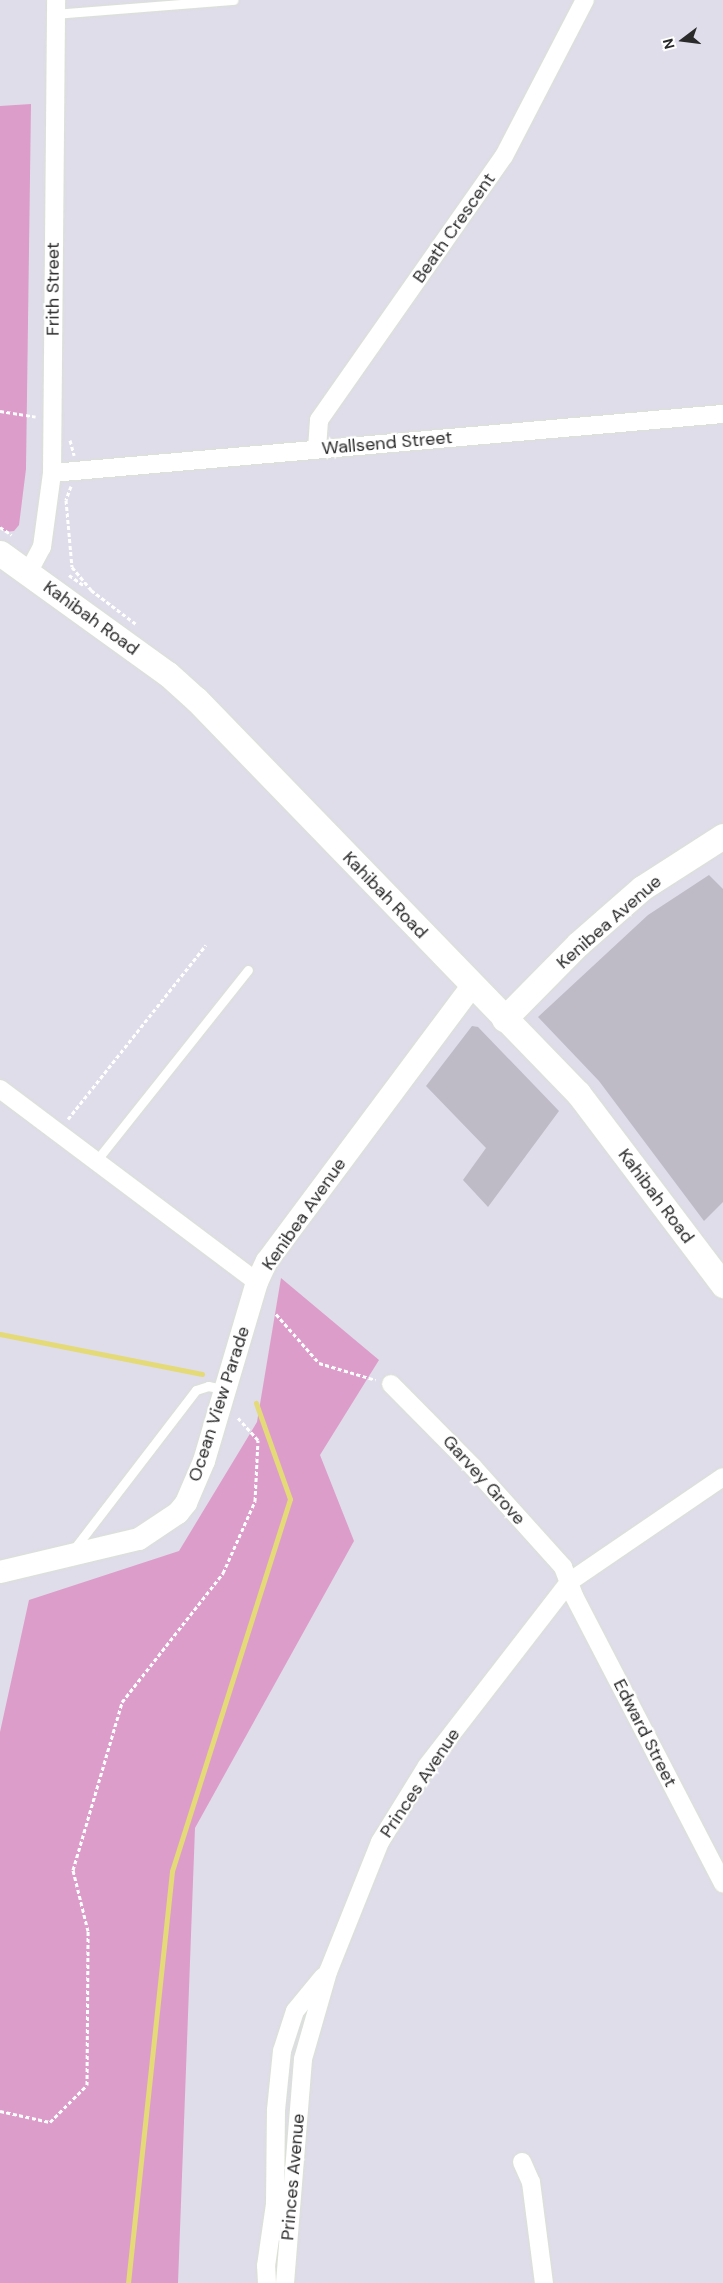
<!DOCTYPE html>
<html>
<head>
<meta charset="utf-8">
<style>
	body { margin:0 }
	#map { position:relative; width:723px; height:2283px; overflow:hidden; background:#dfddea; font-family:"DM Sans",sans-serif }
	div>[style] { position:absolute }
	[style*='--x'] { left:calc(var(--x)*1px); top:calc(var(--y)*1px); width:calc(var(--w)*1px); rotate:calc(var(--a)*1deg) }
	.green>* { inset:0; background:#dd9dca }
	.stream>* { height:5px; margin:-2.5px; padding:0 2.5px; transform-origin:2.5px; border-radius:2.5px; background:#e4da78 }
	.building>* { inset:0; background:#bebbc6 }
	.path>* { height:3px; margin-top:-1.5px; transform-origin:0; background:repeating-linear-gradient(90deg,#fff 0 4px,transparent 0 6.5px) }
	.roads { filter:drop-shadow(0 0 1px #dae1d2) drop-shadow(0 0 1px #dae1d2) }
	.service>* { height:9px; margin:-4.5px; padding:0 4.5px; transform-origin:4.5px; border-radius:4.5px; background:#fff }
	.minor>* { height:18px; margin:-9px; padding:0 9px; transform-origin:9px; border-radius:9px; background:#fff }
	.tertiary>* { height:22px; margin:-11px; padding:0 11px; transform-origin:11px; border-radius:11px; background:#fff }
	.secondary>* { height:25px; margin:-12.5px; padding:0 12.5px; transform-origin:12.5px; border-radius:12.5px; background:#fff }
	span { translate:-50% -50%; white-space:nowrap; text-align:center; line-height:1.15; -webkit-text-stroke:4.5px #fff; paint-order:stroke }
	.street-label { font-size:18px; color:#2a2a2a }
	.north { position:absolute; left:658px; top:15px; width:50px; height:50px; -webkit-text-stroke:4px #fff; paint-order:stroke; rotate:255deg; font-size:14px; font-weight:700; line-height:20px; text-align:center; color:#2a2a2a }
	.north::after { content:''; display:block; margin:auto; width:18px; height:22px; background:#2a2a2a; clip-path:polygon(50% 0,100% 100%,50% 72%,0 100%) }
</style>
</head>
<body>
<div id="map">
	<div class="green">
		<i style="clip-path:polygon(31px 104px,26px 469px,19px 525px,14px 531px,6px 532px,0 527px,0 106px)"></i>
		<i style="clip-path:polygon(281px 1278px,379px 1360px,320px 1455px,354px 1541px,195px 1828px,178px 2283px,0 2283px,0 1732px,29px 1600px,179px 1551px,257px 1422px)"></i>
	</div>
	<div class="stream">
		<i style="--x:0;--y:1334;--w:206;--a:11.2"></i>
		<i style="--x:128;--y:2283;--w:414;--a:-83.9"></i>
		<i style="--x:172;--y:1871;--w:390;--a:-72.4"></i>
		<i style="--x:290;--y:1499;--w:102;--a:-109.5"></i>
	</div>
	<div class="building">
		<i style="clip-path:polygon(709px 875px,723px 889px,723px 1202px,704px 1221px,599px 1081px,538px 1017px,648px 915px)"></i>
		<i style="clip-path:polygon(472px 1026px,478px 1027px,559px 1111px,488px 1207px,463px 1180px,486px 1148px,426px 1086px)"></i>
	</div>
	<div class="path">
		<i style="--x:0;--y:411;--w:36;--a:9"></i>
		<i style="--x:70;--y:440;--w:16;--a:75"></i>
		<i style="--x:71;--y:486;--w:15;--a:110"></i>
		<i style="--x:66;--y:500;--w:67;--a:84.9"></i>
		<i style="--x:72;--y:567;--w:30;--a:50"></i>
		<i style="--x:91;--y:590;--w:56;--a:37.1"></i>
		<i style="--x:0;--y:527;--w:14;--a:34"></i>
		<i style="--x:69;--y:575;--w:19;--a:35"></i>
		<i style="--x:68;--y:1119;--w:222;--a:-51.6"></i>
		<i style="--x:276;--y:1314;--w:65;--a:48.7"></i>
		<i style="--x:319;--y:1363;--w:59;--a:16.6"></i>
		<i style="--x:0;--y:2111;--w:51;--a:12.4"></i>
		<i style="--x:50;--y:2122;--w:52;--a:-45"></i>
		<i style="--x:87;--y:2085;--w:154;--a:-89.6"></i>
		<i style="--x:88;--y:1931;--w:63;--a:-103.8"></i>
		<i style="--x:73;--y:1870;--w:175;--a:-73.7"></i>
		<i style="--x:122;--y:1702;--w:164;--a:-51.9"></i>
		<i style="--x:223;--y:1573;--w:79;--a:-66"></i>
		<i style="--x:255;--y:1501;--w:61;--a:-87.2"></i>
		<i style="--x:258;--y:1440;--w:31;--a:-132"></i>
	</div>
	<div class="roads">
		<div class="service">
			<i style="--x:55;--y:14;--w:179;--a:-4.5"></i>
			<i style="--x:96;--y:1161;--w:244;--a:-51.5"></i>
			<i style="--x:74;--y:1549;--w:200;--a:-52.5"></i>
			<i style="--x:196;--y:1390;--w:13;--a:-18"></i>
			<i style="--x:208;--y:1386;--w:16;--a:11"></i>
		</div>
		<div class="minor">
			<i style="--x:317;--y:449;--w:29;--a:-86"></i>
			<i style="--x:319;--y:420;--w:322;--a:-55"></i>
			<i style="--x:504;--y:156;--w:176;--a:-62.6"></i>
			<i style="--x:52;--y:473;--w:674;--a:-5.03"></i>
			<i style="--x:28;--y:573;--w:30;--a:-62"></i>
			<i style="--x:42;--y:547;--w:75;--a:-82.3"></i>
			<i style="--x:52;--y:473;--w:473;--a:-89.5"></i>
			<i style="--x:0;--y:1089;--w:321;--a:36.9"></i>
			<i style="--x:391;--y:1384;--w:117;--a:45.3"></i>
			<i style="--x:473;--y:1467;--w:135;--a:48"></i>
			<i style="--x:563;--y:1567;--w:31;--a:69"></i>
			<i style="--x:574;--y:1596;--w:324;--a:62.6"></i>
			<i style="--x:522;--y:2162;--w:22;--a:66"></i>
			<i style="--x:531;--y:2182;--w:102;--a:82.7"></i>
			<i style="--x:267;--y:2283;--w:17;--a:-93"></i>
			<i style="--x:266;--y:2266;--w:63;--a:-81.7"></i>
			<i style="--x:275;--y:2204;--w:94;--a:-89.4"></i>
			<i style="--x:276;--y:2110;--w:59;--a:-84.2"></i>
			<i style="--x:282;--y:2051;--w:42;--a:-72"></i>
			<i style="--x:295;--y:2011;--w:44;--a:-50.5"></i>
			<i style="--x:285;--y:2283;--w:225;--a:-85.4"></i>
			<i style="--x:303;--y:2059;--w:91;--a:-74"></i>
			<i style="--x:328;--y:1972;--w:140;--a:-68.2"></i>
			<i style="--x:380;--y:1842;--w:89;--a:-58.3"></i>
			<i style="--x:427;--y:1766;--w:232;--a:-52.3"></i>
			<i style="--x:569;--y:1582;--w:186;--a:-34.3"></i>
		</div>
		<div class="tertiary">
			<i style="--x:0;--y:1572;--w:143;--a:-13.4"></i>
			<i style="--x:139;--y:1539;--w:47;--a:-33.7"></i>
			<i style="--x:178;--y:1513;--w:13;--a:-51"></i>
			<i style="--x:186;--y:1503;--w:46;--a:-66.8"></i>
			<i style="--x:204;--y:1461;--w:187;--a:-73.5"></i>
			<i style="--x:257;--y:1282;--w:23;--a:-65"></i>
			<i style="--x:267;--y:1261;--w:343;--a:-53.3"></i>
		</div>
		<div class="secondary">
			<i style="--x:0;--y:553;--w:207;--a:35.8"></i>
			<i style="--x:168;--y:674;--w:38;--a:42"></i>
			<i style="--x:196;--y:699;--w:549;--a:45.89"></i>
			<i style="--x:578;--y:1093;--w:241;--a:52.9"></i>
			<i style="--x:504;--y:1019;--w:105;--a:-45.4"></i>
			<i style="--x:578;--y:944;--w:85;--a:-41.2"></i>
			<i style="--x:642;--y:888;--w:96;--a:-32.7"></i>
		</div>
	</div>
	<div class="street-label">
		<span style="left:454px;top:228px;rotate:-55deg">Beath Crescent</span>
		<span style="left:53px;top:289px;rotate:-90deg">Frith Street</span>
		<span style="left:387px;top:443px;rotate:-5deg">Wallsend Street</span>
		<span style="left:91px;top:618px;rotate:36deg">Kahibah Road</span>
		<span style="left:385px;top:895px;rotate:46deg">Kahibah Road</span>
		<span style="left:609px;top:922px;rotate:-41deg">Kenibea Avenue</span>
		<span style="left:656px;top:1196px;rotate:53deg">Kahibah Road</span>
		<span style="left:304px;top:1214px;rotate:-55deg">Kenibea Avenue</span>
		<span style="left:219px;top:1404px;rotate:-72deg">Ocean View Parade</span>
		<span style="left:484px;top:1480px;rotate:48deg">Garvey Grove</span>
		<span style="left:645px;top:1733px;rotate:63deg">Edward Street</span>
		<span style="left:420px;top:1783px;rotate:-56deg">Princes Avenue</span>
		<span style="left:293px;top:2177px;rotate:-85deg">Princes Avenue</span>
	</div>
	<div class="north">N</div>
</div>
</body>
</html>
